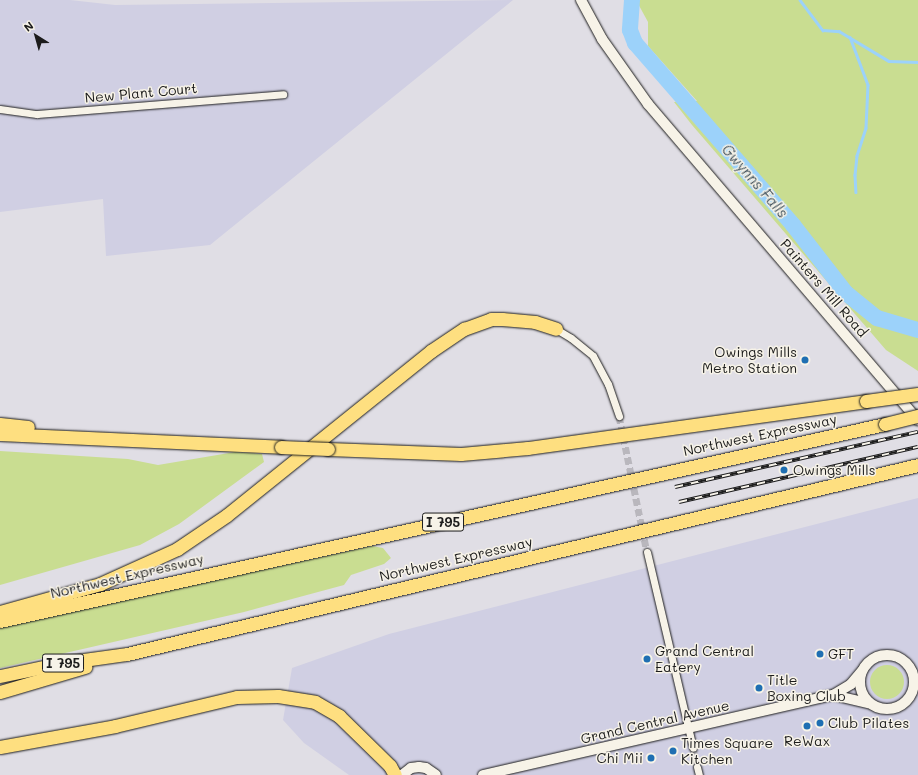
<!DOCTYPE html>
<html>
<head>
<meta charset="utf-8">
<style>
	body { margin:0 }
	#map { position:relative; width:918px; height:775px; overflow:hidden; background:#e0dee5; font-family:Mali,sans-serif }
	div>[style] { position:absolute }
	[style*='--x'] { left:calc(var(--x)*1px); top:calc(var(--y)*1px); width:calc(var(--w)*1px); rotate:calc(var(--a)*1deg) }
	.built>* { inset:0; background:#d0cfe3 }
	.green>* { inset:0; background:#c9dd91 }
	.round { border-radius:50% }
	.water>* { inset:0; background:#9cd2fa }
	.stream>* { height:2.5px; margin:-1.25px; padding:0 1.25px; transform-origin:1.25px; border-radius:1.25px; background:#9cd2fa }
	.river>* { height:16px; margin:-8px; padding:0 8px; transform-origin:8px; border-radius:8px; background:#9cd2fa }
	.street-tunnel>* { height:7px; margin-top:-3.5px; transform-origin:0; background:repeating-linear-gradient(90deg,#b9b7bd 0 7px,transparent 0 10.5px) }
	.roads { filter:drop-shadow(0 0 1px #1c1c1c) drop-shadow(0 0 1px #1c1c1c) }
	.street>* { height:7px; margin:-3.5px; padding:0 3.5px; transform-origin:3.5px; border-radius:3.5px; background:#f7f3e8 }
	.secondary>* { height:10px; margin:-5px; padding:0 5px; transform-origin:5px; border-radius:5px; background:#f7f3e8 }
	.secondary>.ring { margin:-5px; padding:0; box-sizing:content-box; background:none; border:10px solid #f7f3e8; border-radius:50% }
	.highway>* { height:13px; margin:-6.5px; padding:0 6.5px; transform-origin:6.5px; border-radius:6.5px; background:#fedf80 }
	.rail>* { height:4px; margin-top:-2px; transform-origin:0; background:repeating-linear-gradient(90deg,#f7f3e8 0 8px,#1c1c1c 0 16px); box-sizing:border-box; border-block:1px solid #1c1c1c }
	.bridges { filter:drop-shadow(0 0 1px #1c1c1c) drop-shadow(0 0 1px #1c1c1c) }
	.highway-bridge>* { height:13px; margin:-6.5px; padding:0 6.5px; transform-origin:6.5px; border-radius:6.5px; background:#fedf80 }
	.dots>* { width:11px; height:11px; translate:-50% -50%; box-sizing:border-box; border:2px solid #f7f3e8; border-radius:50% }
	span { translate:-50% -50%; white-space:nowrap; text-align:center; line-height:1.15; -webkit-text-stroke:3px #f7f3e8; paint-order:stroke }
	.shield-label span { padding:1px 3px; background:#f7f3e8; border:1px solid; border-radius:3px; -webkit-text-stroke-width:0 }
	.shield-label { font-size:13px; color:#1c1c1c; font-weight:700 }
	.street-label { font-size:14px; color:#1c1c1c }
	.poi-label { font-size:14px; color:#1c1c1c }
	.right { translate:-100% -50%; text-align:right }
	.left { translate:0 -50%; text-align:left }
	.water-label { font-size:15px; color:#42535f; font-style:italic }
	.north { position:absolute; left:16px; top:16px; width:40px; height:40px; -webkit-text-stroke:3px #f7f3e8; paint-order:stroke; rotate:323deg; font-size:11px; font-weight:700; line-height:16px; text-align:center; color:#1c1c1c }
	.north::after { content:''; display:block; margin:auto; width:14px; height:18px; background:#1c1c1c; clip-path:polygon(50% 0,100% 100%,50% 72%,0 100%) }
</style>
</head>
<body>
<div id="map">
	<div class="built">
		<i style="clip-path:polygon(0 0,70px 0,115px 5px,513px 0,210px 245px,106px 256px,103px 199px,0 212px)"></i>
		<i style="clip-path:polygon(918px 498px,918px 775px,349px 775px,304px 743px,283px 720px,292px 668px,389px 634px)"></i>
	</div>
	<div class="green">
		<i style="clip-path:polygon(636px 0,918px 0,918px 371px,886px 350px,692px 125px,674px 102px,697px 101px,648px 46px,648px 22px)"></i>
		<i style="clip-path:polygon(0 451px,128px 459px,158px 465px,235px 452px,262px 454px,264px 462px,179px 524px,140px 545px,0 585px)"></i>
		<i style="clip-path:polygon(372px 546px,383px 548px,391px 558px,384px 564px,351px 575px,344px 585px,244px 612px,0 668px,0 626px)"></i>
		<i class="round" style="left:870px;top:665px;width:34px;height:34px"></i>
	</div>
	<div class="water">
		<i style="clip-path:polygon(885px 317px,918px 325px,918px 337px,882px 327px,877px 318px)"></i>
	</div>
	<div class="stream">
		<i style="--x:800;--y:0;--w:38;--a:53"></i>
		<i style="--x:823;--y:30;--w:16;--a:4"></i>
		<i style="--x:839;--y:31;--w:58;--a:31"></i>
		<i style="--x:889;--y:61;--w:29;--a:2"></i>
		<i style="--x:850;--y:37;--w:51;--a:69.4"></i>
		<i style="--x:868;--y:85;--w:43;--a:92.7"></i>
		<i style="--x:866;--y:128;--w:29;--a:108"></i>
		<i style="--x:857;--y:156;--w:19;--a:96"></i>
		<i style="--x:855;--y:175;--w:17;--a:87"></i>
	</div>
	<div class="river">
		<i style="--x:632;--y:0;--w:30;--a:94"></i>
		<i style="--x:630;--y:30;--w:14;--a:69"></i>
		<i style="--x:635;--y:43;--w:241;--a:49"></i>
		<i style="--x:793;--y:225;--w:86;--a:52.1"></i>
		<i style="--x:846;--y:293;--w:40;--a:39"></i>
		<i style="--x:877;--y:318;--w:43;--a:16.3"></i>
	</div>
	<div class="street-tunnel">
		<i style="--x:619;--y:416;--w:139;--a:78.4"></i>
		<i style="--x:693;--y:748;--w:19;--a:78"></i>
	</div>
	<div class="roads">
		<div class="street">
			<i style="--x:0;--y:109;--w:37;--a:8"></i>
			<i style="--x:37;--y:114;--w:247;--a:-4.6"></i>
			<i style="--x:556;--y:329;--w:17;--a:31"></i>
			<i style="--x:571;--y:338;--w:28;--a:39"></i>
			<i style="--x:593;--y:356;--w:32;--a:62"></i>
			<i style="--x:608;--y:384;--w:34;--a:71"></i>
			<i style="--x:647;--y:552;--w:201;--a:76.8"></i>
			<i style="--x:697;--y:767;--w:8;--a:76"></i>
		</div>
		<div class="secondary">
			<i style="--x:581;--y:0;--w:44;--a:61.7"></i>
			<i style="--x:602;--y:39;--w:80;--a:54.7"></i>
			<i style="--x:648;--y:104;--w:416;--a:49.5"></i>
			<i class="ring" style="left:860px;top:655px;width:44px;height:44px"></i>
			<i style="--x:833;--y:695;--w:37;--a:13"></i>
			<i style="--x:402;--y:775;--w:11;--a:-38"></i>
			<i style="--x:411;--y:768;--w:8;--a:-7"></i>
			<i style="--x:419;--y:767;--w:7;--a:8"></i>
			<i style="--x:426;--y:768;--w:12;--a:35"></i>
			<i style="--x:483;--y:775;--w:359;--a:-12.9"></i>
			<i style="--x:833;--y:695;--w:21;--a:-31"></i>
			<i style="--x:851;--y:684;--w:17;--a:-50"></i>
		</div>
		<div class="highway">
			<i style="--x:0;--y:424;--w:28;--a:6"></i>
			<i style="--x:0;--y:434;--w:281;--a:2.6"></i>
			<i style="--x:328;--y:449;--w:133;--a:2.2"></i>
			<i style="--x:461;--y:454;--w:67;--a:-5.1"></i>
			<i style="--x:528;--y:448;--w:341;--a:-7.9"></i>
			<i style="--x:0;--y:612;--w:104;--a:-15.6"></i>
			<i style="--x:100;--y:584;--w:85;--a:-24.4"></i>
			<i style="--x:177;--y:549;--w:60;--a:-34.2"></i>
			<i style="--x:227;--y:515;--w:262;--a:-38.8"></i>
			<i style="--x:431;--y:351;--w:40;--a:-34"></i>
			<i style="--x:464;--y:329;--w:29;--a:-20"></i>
			<i style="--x:491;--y:319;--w:11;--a:0"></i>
			<i style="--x:502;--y:319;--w:33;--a:5"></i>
			<i style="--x:535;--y:322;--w:22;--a:18"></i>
			<i style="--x:0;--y:621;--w:907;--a:-12.55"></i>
			<i style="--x:0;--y:676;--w:63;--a:-11.8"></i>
			<i style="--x:62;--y:663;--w:66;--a:-7.9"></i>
			<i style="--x:127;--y:654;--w:813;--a:-13.44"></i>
			<i style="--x:0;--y:692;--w:89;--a:-16.4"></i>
			<i style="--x:0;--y:747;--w:117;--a:-10.3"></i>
			<i style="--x:115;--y:726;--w:125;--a:-13.4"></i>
			<i style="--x:237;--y:697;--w:41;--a:-1.4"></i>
			<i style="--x:278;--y:696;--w:37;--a:9"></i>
			<i style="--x:315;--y:702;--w:28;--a:30"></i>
			<i style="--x:339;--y:716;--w:71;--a:44.4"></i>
			<i style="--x:390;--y:766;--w:10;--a:61"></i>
		</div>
	</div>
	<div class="rail">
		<i style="--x:675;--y:487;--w:249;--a:-12.8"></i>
		<i style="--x:679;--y:502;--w:245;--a:-13"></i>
	</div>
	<div class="bridges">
		<div class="highway-bridge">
			<i style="--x:866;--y:401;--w:52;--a:-7.7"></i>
			<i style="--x:885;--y:424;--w:34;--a:-14"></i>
			<i style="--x:281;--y:447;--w:47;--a:2.4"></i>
		</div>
	</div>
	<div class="dots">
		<i style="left:805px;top:360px;background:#1f6fb2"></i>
		<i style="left:784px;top:470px;background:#1f6fb2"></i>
		<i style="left:820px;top:654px;background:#1f6fb2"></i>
		<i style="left:647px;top:659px;background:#1f6fb2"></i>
		<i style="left:759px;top:688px;background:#1f6fb2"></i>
		<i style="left:820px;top:723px;background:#1f6fb2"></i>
		<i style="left:807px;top:726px;background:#1f6fb2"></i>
		<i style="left:673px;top:751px;background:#1f6fb2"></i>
		<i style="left:651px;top:758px;background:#1f6fb2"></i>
	</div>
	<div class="shield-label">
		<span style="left:443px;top:522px">I 795</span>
		<span style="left:63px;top:663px">I 795</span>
	</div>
	<div class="street-label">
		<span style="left:141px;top:93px;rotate:-5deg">New Plant Court</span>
		<span style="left:824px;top:288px;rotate:49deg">Painters Mill Road</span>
		<span style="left:760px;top:435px;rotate:-12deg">Northwest Expressway</span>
		<span style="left:456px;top:559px;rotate:-13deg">Northwest Expressway</span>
		<span style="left:127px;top:576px;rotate:-13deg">Northwest Expressway</span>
		<span style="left:655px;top:722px;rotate:-13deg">Grand Central Avenue</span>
	</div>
	<div class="poi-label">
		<span class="right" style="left:797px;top:360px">Owings Mills<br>Metro Station</span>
		<span class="left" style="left:793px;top:470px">Owings Mills</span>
		<span class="left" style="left:655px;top:659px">Grand Central<br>Eatery</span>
		<span class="left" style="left:828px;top:654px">GFT</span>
		<span class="left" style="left:767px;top:688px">Title<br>Boxing Club</span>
		<span class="left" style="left:828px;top:723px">Club Pilates</span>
		<span style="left:807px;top:741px">ReWax</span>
		<span class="left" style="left:681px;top:751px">Times Square<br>Kitchen</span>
		<span class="right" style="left:643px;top:758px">Chi Mii</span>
	</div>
	<div class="water-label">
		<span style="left:755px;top:181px;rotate:49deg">Gwynns Falls</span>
	</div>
	<div class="north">N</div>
</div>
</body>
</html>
